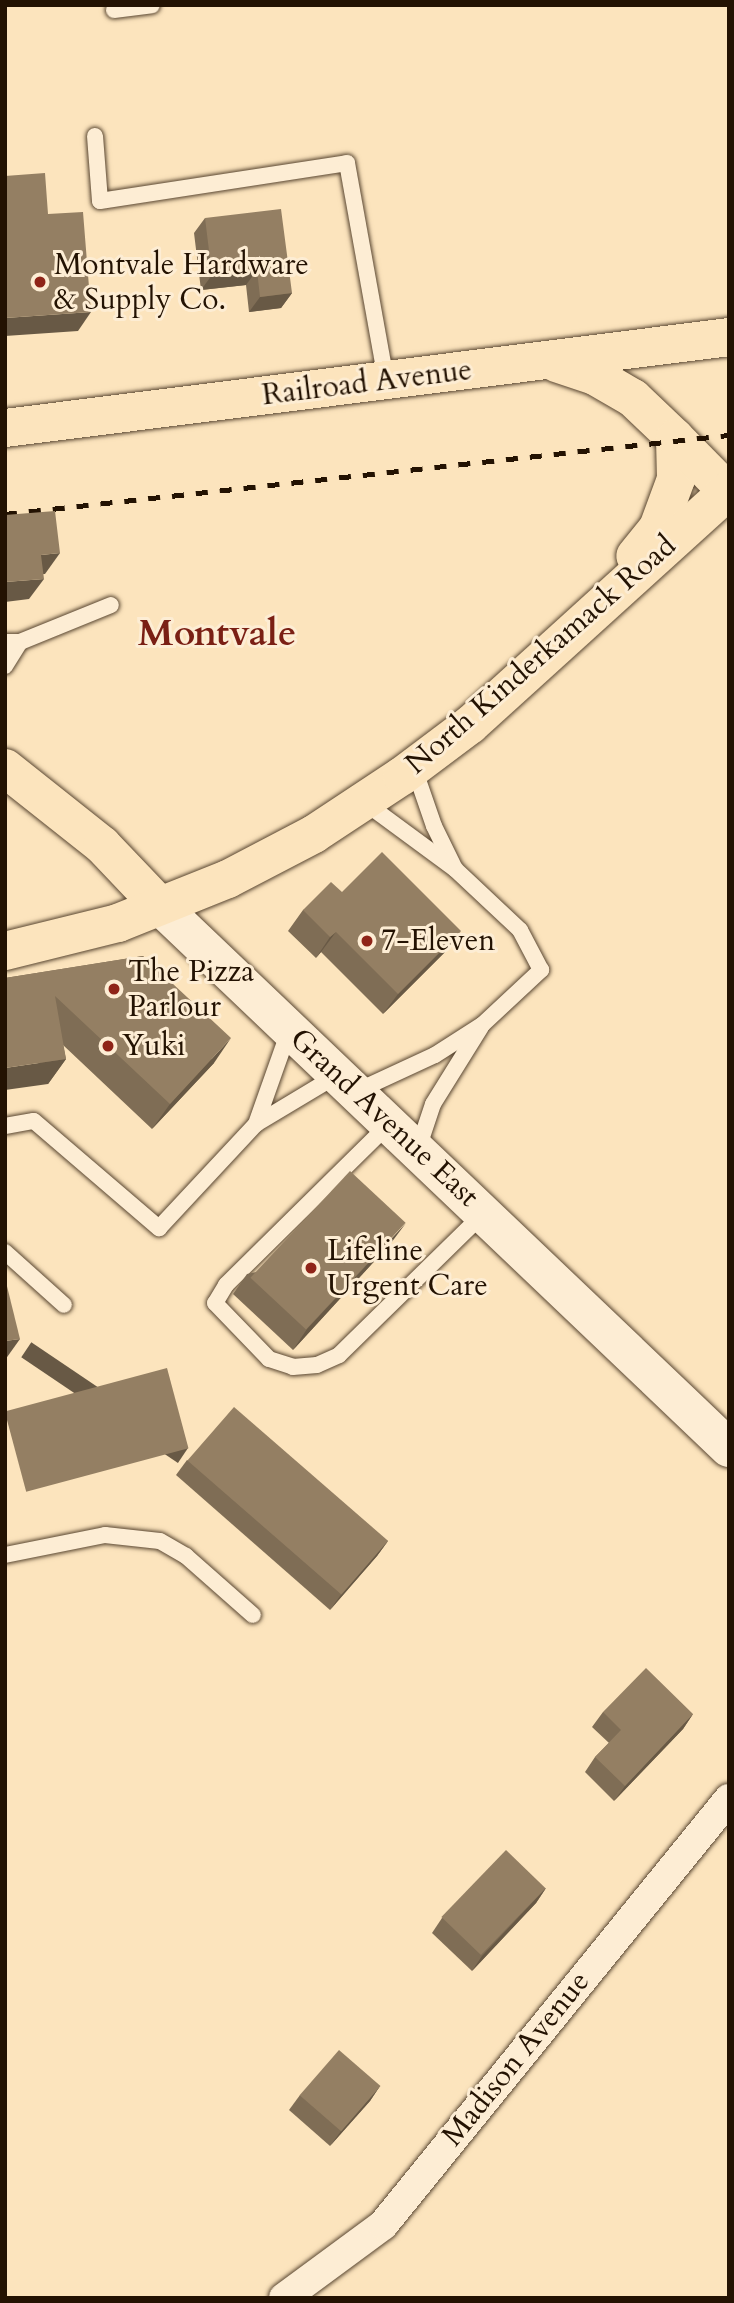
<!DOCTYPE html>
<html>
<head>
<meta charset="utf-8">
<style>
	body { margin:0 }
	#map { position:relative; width:734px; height:2303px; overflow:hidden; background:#fce4bd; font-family:Cardo,serif }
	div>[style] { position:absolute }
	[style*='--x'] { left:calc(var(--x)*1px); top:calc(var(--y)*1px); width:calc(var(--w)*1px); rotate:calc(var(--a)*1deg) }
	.roads { filter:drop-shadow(0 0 2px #594631) drop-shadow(0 0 2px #594631) }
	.lane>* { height:16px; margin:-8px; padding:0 8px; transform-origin:8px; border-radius:8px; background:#fdedd4 }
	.street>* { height:30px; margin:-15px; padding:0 15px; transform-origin:15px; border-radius:15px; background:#fdedd4 }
	.secondary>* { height:38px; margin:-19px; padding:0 19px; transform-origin:19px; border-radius:19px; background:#fdedd4 }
	.primary>* { height:38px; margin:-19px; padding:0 19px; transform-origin:19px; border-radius:19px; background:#fce4bd }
	.rail>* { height:5px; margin-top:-2.5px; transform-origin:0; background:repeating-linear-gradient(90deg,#231202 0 12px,transparent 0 24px) }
	.wall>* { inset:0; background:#7f6d55 }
	.shaded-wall>* { inset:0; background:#685945; transform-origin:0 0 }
	.building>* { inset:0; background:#947f63; transform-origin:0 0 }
	.dots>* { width:19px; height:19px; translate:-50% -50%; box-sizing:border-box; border:4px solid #fdedd4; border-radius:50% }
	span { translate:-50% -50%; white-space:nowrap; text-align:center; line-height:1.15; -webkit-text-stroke:6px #fdedd4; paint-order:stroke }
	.poi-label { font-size:30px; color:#231202 }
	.left { translate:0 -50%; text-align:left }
	.street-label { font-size:30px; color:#231202 }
	.district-label { font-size:37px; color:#7a1f14; font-weight:700 }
	.frame { position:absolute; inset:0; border:7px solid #231202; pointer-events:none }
</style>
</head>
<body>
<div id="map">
	<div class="roads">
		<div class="lane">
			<i style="--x:114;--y:10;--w:38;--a:-7"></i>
			<i style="--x:95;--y:136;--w:65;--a:85.6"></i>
			<i style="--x:100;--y:201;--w:250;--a:-8.7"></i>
			<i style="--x:347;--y:163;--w:220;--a:79.8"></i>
			<i style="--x:5;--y:642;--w:15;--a:0"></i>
			<i style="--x:20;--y:642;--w:98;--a:-22.1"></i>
			<i style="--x:5;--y:666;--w:28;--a:-58"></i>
			<i style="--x:414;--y:768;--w:61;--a:71"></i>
			<i style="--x:434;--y:826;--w:46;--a:64"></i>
			<i style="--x:355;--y:1092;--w:88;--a:-24.8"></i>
			<i style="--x:435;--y:1055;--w:56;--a:-32.6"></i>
			<i style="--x:482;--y:1025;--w:81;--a:-43"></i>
			<i style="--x:541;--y:970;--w:45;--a:-117.7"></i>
			<i style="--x:520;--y:930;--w:89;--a:-136.8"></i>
			<i style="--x:455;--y:869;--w:113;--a:-143.6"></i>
			<i style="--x:256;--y:1124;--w:99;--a:-70.5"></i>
			<i style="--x:5;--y:1126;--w:29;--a:-10"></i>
			<i style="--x:34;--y:1121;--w:165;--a:40.6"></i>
			<i style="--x:159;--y:1228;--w:142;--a:-47"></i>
			<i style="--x:256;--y:1124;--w:93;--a:-31"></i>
			<i style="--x:387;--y:1126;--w:226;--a:135.4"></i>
			<i style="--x:226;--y:1285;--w:21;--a:121"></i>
			<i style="--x:215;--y:1303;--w:78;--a:46"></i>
			<i style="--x:269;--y:1359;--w:25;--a:18"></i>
			<i style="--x:293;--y:1367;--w:24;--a:-5"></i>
			<i style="--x:317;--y:1365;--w:24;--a:-24"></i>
			<i style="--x:339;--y:1355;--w:203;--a:-44.4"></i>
			<i style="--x:418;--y:1149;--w:47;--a:-71.6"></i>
			<i style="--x:433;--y:1104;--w:91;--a:-58.1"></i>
			<i style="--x:5;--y:1252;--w:79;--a:41.9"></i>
			<i style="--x:5;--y:1555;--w:102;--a:-11.3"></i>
			<i style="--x:105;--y:1535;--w:55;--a:6.2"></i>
			<i style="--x:160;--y:1541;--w:30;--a:30"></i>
			<i style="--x:186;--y:1556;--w:89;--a:41.4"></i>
		</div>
		<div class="street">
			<i style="--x:284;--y:2298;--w:123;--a:-36.4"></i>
			<i style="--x:383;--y:2225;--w:549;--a:-50.92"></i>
		</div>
		<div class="secondary">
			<i style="--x:160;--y:906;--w:786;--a:43.61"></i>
		</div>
		<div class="primary">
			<i style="--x:556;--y:363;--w:41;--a:18.4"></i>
			<i style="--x:595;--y:376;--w:44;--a:30.1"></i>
			<i style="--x:633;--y:398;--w:58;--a:43.6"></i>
			<i style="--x:675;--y:438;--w:41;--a:88.6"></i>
			<i style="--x:676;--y:479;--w:52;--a:110.2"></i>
			<i style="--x:658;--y:528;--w:36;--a:129"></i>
			<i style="--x:5;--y:428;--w:730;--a:-7.16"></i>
			<i style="--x:675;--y:438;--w:74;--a:45.5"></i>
			<i style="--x:5;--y:768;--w:124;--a:38.4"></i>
			<i style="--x:102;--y:845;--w:84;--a:46.4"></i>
			<i style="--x:5;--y:951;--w:116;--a:-13.9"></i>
			<i style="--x:118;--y:923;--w:118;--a:-21.8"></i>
			<i style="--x:228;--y:879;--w:97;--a:-27.6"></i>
			<i style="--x:314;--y:834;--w:105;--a:-33.4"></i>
			<i style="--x:402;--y:776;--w:85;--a:-36.9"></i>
			<i style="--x:470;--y:725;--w:350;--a:-42.2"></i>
		</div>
	</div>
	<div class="rail">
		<i style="--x:5;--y:514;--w:728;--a:-6.23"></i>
	</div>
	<div class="wall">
		<i style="clip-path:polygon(205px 218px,292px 293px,281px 308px,249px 312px,246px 285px,201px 290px,194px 233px)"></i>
		<i style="clip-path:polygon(342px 892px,446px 951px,383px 1014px,321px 952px,316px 958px,288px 931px,303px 910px)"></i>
		<i style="clip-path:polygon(143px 956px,214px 1063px,152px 1129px,63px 1045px,66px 1059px,48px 1084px,5px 978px)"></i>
		<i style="clip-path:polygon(391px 1243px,293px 1350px,233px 1294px,247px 1274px)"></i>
		<i style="clip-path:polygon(187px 1460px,388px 1541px,377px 1556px,330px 1610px,176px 1475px)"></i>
		<i style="clip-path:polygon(603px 1712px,693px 1714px,683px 1729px,614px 1801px,585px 1772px,595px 1757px,609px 1743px,592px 1727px)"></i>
		<i style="clip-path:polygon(546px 1888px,536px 1903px,472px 1971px,432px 1933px,442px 1918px)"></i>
		<i style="clip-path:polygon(380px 2086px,370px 2101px,330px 2146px,289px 2110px,300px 2095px)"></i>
	</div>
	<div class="shaded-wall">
		<i style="clip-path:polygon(257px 270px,246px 285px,201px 290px,212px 275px)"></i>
		<i style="clip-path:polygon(292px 293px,281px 308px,249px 312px,260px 297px)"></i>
		<i style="clip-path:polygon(91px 312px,78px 331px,5px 336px,5px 318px)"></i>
		<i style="clip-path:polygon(60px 553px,45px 574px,26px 575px,41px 555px)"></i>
		<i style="clip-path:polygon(44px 579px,29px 599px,5px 602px,5px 582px)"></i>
		<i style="clip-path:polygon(461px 931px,446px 951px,383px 1014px,398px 994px)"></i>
		<i style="clip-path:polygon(336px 932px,321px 952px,316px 958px,330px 937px)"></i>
		<i style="clip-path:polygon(231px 1038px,214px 1063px,152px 1129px,170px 1104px)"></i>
		<i style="clip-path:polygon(66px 1059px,48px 1084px,5px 1090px,5px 1068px)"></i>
		<i style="clip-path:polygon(406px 1223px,391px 1243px,293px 1350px,307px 1329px)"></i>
		<i style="clip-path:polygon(20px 1339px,5px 1360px,5px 1341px)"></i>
		<i style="left:188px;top:1448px;width:18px;height:189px;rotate:124deg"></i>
		<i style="clip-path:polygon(388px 1541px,377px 1556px,330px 1610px,340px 1596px)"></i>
		<i style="clip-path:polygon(693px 1714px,683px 1729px,614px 1801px,625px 1786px)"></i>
		<i style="clip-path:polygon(546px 1888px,536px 1903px,472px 1971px,482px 1956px)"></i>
		<i style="clip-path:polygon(380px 2086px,370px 2101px,330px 2146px,341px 2131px)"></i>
	</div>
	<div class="building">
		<i style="clip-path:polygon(45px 173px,48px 214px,83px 212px,91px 312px,5px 318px,5px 176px)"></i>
		<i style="clip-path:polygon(281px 209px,292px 293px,260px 297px,257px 270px,212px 275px,205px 218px)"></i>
		<i style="clip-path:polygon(55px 511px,60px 553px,41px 555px,44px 579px,5px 582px,5px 515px)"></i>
		<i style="clip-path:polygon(382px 852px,461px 931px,398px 994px,336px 932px,330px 937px,303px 910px,331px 882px,342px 892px)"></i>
		<i style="clip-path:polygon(143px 956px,231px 1038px,170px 1104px,55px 996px,66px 1059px,5px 1068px,5px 978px)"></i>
		<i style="left:350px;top:1171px;width:76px;height:146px;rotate:43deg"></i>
		<i style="clip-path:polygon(5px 1278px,20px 1339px,5px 1341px)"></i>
		<i style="left:167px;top:1368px;width:83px;height:168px;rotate:75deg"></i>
		<i style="left:234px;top:1407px;width:204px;height:71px;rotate:41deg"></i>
		<i style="clip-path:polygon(646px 1668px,693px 1714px,625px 1786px,595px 1757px,621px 1730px,603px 1712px)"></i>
		<i style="left:506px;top:1850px;width:55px;height:93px;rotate:44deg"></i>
		<i style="left:339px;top:2050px;width:55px;height:60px;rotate:41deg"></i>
	</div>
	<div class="dots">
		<i style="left:40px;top:282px;background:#8f2418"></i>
		<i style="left:367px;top:941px;background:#8f2418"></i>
		<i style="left:114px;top:989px;background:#8f2418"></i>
		<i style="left:108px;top:1046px;background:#8f2418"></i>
		<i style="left:311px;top:1268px;background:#8f2418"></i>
	</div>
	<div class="poi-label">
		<span class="left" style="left:54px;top:282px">Montvale Hardware<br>&amp; Supply Co.</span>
		<span class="left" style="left:381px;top:941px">7-Eleven</span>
		<span class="left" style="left:128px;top:989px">The Pizza<br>Parlour</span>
		<span class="left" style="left:122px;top:1046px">Yuki</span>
		<span class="left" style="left:327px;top:1268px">Lifeline<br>Urgent Care</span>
	</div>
	<div class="street-label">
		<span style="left:367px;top:383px;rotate:-7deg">Railroad Avenue</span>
		<span style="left:541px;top:655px;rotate:-41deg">North Kinderkamack Road</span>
		<span style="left:384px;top:1118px;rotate:43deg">Grand Avenue East</span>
		<span style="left:516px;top:2059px;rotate:-51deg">Madison Avenue</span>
	</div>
	<div class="district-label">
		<span style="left:217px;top:633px">Montvale</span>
	</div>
	<div class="frame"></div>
</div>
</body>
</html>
